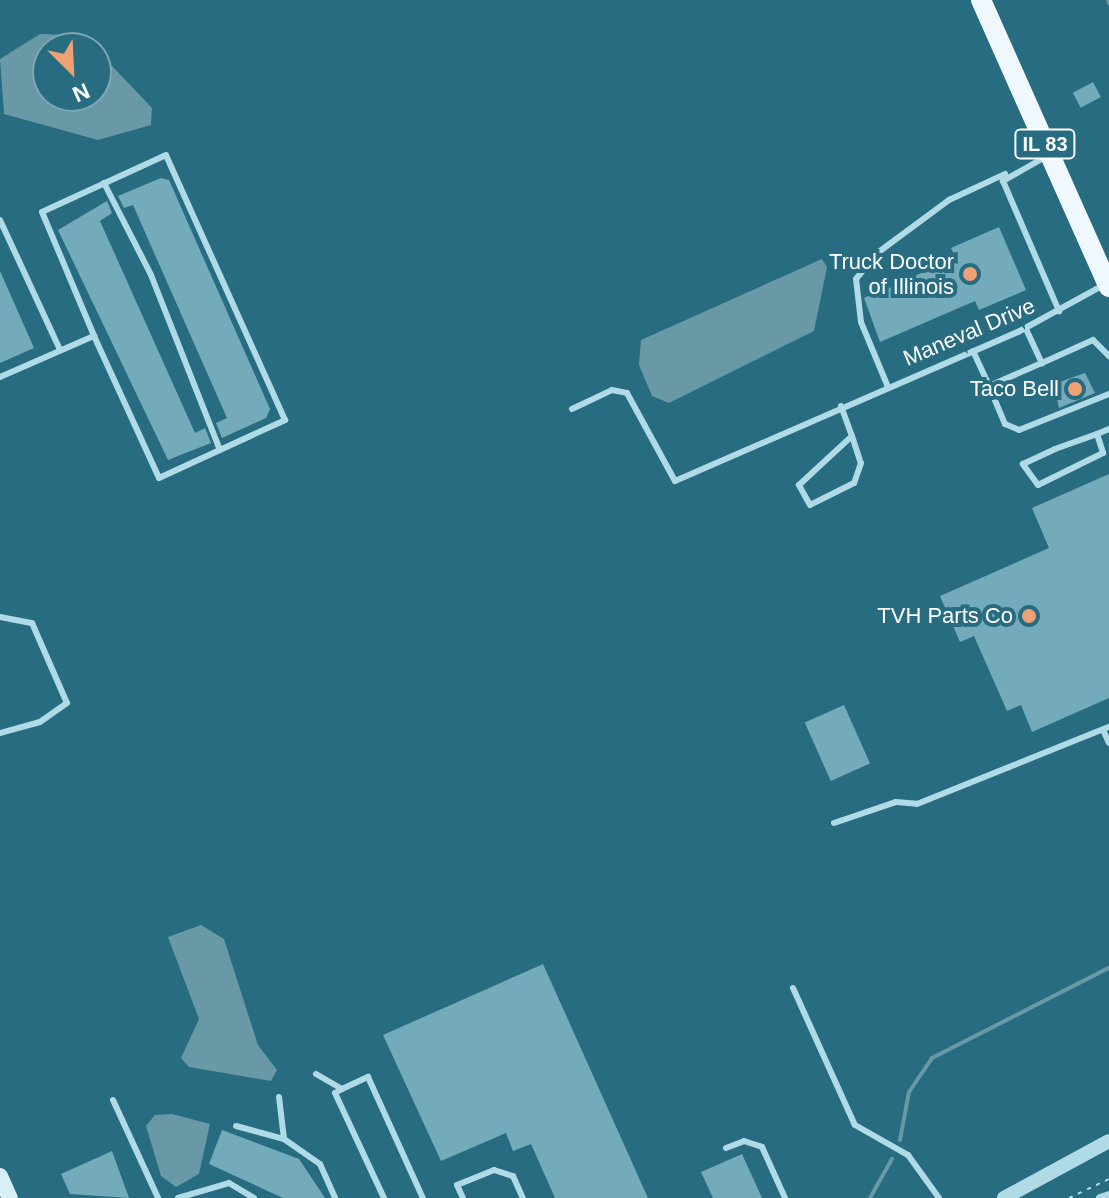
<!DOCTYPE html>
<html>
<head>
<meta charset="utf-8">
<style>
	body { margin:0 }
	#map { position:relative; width:1109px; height:1198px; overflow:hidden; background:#276c80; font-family:Arial,sans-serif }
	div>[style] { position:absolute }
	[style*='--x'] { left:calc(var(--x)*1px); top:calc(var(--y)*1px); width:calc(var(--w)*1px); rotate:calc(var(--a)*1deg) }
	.water>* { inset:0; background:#6998a6 }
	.stream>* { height:4px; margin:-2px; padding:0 2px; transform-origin:2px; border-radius:2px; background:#6998a6 }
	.building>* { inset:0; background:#74abba; transform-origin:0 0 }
	.path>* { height:2px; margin-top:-1px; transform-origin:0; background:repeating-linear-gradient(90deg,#afdae6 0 4px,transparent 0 10px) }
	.service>* { height:6px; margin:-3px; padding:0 3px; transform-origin:3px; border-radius:3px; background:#afdae6 }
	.minor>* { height:8px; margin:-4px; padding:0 4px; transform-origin:4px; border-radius:4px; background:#afdae6 }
	.tertiary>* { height:14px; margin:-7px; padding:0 7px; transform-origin:7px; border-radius:7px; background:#afdae6 }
	.secondary>* { height:16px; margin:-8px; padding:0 8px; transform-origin:8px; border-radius:8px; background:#d8eff5 }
	.primary>* { height:20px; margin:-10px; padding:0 10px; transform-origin:10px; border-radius:10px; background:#eff9fd }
	.dots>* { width:22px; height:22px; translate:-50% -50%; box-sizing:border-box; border:4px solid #276c80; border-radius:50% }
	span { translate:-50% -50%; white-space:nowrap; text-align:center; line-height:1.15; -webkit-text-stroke:8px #276c80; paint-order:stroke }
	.shield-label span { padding:2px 6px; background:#276c80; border:2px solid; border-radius:6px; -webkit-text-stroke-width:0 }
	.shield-label { font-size:20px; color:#fff; font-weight:700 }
	.poi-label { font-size:22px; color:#fff }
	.right { translate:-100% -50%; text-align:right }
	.street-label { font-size:22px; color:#fff }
	.north { position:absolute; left:32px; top:32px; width:80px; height:80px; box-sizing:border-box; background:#276c80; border:2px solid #7da7b3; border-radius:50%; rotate:156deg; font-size:22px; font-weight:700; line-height:32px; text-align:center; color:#fff }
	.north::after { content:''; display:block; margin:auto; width:28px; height:36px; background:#eea175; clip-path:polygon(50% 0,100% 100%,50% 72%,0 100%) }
</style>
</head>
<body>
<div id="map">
	<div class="water">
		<i style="clip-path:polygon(40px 34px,75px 35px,94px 48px,48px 48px,48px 96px,96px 96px,96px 49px,152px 108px,151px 125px,98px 140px,4px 114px,0 59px)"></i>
		<i style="clip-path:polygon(822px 259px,827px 267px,814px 331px,669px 403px,652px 396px,639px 365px,641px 340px)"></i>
		<i style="clip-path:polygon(201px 925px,224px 939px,258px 1045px,277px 1070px,271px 1081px,189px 1067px,181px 1058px,199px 1019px,168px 937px)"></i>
		<i style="clip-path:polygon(172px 1114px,210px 1124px,199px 1174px,176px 1187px,161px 1176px,146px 1126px,155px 1115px)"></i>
	</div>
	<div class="stream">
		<i style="--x:1108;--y:0;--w:3;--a:72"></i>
		<i style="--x:900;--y:1140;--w:49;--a:-79.4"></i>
		<i style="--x:909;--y:1092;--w:41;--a:-55.9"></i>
		<i style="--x:932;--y:1058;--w:199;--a:-27"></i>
		<i style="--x:870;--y:1198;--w:45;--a:-60.6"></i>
	</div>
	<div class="building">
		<i style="left:1093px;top:82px;width:17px;height:23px;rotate:62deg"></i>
		<i style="clip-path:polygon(161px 178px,169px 180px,270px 409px,266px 418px,222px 438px,216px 423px,227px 418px,133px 205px,124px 208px,118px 196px)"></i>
		<i style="clip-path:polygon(107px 201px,112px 213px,100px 221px,195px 433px,205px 428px,211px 443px,168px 460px,58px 230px)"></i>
		<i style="clip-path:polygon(999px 227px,1026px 290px,979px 310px,975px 301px,880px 342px,864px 298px,956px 258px,951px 248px)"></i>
		<i style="clip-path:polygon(0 271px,34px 348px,0 363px)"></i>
		<i style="clip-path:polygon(1085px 373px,1095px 393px,1059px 408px,1054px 384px)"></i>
		<i style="clip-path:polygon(1109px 474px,1109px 698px,1032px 732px,1021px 705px,1007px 711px,974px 636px,960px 642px,940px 596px,1049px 548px,1032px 508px)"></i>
		<i style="left:844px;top:705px;width:64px;height:43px;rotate:66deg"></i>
		<i style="clip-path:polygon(543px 964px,648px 1198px,555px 1198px,531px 1144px,513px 1151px,506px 1133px,441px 1161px,383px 1035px)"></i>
		<i style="clip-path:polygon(222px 1130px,299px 1159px,325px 1198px,283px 1198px,209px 1164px)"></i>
		<i style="clip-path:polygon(112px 1151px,129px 1198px,70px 1194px,61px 1174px)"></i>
		<i style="clip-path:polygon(742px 1154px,762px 1198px,713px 1198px,701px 1172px)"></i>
	</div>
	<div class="path">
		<i style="--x:1069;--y:1198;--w:44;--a:-25.4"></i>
	</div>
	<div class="service">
		<i style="--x:1047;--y:156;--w:51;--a:150.4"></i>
		<i style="--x:1003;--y:181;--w:142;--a:66.7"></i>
		<i style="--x:104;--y:183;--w:103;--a:62.9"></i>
		<i style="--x:151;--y:275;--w:188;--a:68.5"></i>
		<i style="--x:0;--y:220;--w:143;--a:65.2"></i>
		<i style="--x:1026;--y:329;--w:38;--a:65"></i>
		<i style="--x:1042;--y:363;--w:56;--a:-24.3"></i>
		<i style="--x:1093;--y:340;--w:23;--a:45"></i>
		<i style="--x:973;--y:351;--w:38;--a:65"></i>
		<i style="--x:989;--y:386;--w:58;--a:-23.5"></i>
		<i style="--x:0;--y:377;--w:103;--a:-23.6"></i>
		<i style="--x:94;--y:336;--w:156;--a:65.4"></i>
		<i style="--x:159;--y:478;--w:139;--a:-24.7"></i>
		<i style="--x:285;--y:420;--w:290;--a:-114.2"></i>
		<i style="--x:166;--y:155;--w:136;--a:155.3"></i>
		<i style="--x:42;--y:212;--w:134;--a:67.2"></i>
		<i style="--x:989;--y:386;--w:41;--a:67.2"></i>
		<i style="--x:1005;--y:424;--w:15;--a:23"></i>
		<i style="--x:1019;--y:430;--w:97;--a:-21.8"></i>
		<i style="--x:888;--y:387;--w:70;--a:-112.6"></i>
		<i style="--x:861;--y:322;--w:43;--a:-96.6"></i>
		<i style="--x:856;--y:279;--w:32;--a:-51"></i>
		<i style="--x:876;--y:254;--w:91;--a:-36.5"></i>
		<i style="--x:949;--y:200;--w:62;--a:-24.9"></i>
		<i style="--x:841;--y:406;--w:32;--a:70"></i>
		<i style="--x:852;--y:436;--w:28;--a:72"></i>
		<i style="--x:861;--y:463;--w:21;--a:109"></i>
		<i style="--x:854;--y:483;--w:49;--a:153.4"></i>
		<i style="--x:810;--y:505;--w:23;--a:-119"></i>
		<i style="--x:799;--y:485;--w:72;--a:-42.8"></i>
		<i style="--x:572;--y:409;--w:44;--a:-25.4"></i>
		<i style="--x:612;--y:390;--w:15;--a:11"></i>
		<i style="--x:627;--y:393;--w:100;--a:61.4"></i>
		<i style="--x:675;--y:481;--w:374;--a:-23.5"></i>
		<i style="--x:1018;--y:332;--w:98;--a:-28.7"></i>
		<i style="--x:1097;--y:434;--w:20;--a:72"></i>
		<i style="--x:1103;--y:453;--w:72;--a:153.8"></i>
		<i style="--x:1038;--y:485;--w:26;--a:-126"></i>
		<i style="--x:1023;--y:464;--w:35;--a:-25"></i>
		<i style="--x:1055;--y:449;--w:45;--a:-19.7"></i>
		<i style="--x:1097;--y:434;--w:13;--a:-23"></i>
		<i style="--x:0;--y:617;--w:33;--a:11"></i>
		<i style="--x:32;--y:623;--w:87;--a:66.4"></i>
		<i style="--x:67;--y:703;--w:33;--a:145"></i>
		<i style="--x:40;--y:722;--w:41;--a:164.6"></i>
		<i style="--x:1103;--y:730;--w:14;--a:65"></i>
		<i style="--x:834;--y:823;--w:65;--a:-18.7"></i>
		<i style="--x:896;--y:802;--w:21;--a:5"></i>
		<i style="--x:917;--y:804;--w:207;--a:-21.9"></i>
		<i style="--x:793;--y:988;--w:150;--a:65.7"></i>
		<i style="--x:855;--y:1125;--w:61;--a:29.5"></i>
		<i style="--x:908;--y:1155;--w:53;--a:54.2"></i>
		<i style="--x:316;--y:1074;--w:30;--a:30"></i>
		<i style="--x:342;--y:1089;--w:8;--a:150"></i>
		<i style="--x:335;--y:1093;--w:116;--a:65"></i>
		<i style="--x:342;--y:1089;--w:29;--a:-25"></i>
		<i style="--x:368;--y:1077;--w:133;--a:65.6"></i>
		<i style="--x:279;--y:1097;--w:42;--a:83.2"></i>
		<i style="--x:284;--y:1139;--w:44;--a:34.8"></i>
		<i style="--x:320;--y:1164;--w:37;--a:66"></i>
		<i style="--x:113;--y:1100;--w:108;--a:65.3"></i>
		<i style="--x:236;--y:1126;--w:50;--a:15.2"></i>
		<i style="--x:726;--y:1148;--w:19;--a:-21"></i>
		<i style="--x:744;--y:1141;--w:19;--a:18"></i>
		<i style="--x:762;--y:1147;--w:56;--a:65.7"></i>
		<i style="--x:178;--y:1198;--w:53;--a:-16.4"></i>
		<i style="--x:229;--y:1183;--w:29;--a:31"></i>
		<i style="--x:463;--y:1198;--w:14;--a:-115"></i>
		<i style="--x:457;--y:1185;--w:40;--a:-22"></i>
		<i style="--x:494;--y:1170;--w:20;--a:18"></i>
		<i style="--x:513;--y:1176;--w:24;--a:66"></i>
	</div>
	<div class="minor">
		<i style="--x:1100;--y:1198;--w:9;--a:-18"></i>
	</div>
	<div class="tertiary">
		<i style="--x:1004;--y:1198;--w:119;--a:-28.5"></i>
	</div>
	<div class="secondary">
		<i style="--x:0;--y:1176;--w:24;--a:66"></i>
	</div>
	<div class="primary">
		<i style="--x:981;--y:0;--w:314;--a:66"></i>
	</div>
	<div class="dots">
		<i style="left:970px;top:274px;background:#eea175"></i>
		<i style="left:1075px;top:389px;background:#eea175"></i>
		<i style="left:1029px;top:616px;background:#eea175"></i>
	</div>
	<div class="shield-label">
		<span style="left:1045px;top:144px">IL 83</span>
	</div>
	<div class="poi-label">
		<span class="right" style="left:954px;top:274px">Truck Doctor<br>of Illinois</span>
		<span class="right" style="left:1059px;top:389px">Taco Bell</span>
		<span class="right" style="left:1013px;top:616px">TVH Parts Co</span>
	</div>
	<div class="street-label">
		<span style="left:969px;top:332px;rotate:-23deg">Maneval Drive</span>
	</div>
	<div class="north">N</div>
</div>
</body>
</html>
